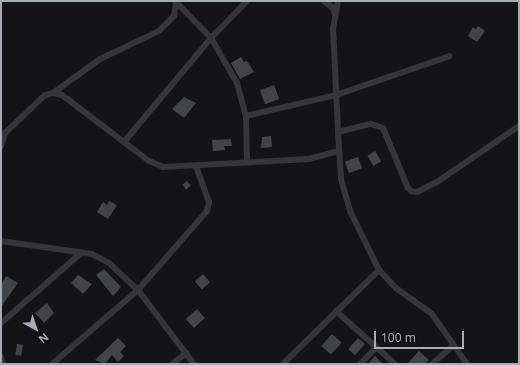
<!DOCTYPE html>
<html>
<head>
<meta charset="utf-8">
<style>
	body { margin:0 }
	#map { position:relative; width:520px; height:365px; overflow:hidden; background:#141416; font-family:"Noto Sans",sans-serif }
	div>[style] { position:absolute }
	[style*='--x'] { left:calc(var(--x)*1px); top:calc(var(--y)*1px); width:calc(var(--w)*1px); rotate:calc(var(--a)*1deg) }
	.building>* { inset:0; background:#434448; transform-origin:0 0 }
	.minor>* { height:6px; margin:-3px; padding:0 3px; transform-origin:3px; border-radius:3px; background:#36363a }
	span { translate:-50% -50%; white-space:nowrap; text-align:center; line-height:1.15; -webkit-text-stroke:4px #0f0f10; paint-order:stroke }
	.frame { position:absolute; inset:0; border:2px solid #a7acb4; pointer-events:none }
	.north { position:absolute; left:16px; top:309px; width:40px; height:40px; -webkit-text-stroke:3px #0f0f10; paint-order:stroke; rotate:140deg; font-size:11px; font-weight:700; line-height:16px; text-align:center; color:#a7acb4 }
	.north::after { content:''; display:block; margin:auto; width:14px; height:18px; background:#a7acb4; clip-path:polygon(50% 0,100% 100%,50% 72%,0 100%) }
	.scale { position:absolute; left:374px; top:331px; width:90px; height:18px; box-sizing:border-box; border:2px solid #a7acb4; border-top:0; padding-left:5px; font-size:12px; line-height:14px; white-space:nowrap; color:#a7acb4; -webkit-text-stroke:3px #0f0f10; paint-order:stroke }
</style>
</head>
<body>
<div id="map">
	<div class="building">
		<i style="clip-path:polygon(478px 26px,485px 31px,477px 42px,468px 36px,473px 27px,476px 29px)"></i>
		<i style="clip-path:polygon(241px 57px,244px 62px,247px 61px,254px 72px,240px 79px,231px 63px)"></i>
		<i style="left:274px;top:85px;width:15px;height:15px;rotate:70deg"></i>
		<i style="clip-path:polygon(184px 97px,196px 103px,184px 118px,172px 109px)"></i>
		<i style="clip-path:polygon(271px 136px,272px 147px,261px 148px,262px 137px)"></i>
		<i style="clip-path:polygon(231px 139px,232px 146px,224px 146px,225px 150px,213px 151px,212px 140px)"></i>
		<i style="left:375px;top:151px;width:12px;height:9px;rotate:59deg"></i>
		<i style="left:358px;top:157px;width:12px;height:14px;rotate:70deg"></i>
		<i style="left:187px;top:181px;width:6px;height:6px;rotate:51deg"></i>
		<i style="clip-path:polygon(109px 201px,117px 205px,108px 219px,97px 212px,103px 202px,107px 205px)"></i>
		<i style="clip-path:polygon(104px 269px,121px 287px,113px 296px,96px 275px)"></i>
		<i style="left:203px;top:274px;width:11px;height:11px;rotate:49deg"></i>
		<i style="clip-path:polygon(78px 275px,92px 284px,83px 294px,71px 283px)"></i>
		<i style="clip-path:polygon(6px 276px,18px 283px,1px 307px,1px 285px)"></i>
		<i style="clip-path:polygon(47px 303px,54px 313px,44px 323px,35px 313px)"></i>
		<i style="left:197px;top:309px;width:12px;height:15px;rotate:48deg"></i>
		<i style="left:332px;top:334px;width:13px;height:16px;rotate:42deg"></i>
		<i style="clip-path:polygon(118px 338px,126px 346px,120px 352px,124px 356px,118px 362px,112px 355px,105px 364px,95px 360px)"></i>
		<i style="left:358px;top:338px;width:9px;height:15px;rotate:41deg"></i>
		<i style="left:17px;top:344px;width:6px;height:11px;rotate:9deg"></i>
		<i style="clip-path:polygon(419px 351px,429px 360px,425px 364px,407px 364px)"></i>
		<i style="clip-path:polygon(375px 356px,383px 364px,368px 364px)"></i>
	</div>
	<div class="minor">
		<i style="--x:175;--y:1;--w:52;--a:45.8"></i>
		<i style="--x:211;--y:38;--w:52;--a:60"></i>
		<i style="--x:237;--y:83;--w:34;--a:75"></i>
		<i style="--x:246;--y:116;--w:46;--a:88.8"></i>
		<i style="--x:324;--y:1;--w:10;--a:37"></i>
		<i style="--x:332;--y:7;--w:8;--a:67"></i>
		<i style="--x:338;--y:1;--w:27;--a:100"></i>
		<i style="--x:333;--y:28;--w:104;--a:87.2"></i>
		<i style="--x:338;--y:132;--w:47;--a:86.3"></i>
		<i style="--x:341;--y:179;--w:35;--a:74"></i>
		<i style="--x:351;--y:213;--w:64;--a:63.8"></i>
		<i style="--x:379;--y:270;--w:25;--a:47"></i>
		<i style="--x:396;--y:288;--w:44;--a:35.8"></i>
		<i style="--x:432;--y:314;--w:61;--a:55"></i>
		<i style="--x:53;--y:93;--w:58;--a:-35.9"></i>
		<i style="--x:100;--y:59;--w:65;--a:-25.4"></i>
		<i style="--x:159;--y:31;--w:21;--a:-45"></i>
		<i style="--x:174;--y:16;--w:14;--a:-82"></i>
		<i style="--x:246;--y:116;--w:92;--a:-13.1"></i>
		<i style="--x:336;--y:95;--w:120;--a:-18.9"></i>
		<i style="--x:338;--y:132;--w:34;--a:-14"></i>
		<i style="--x:371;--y:124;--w:13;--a:18"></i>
		<i style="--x:383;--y:128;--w:65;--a:67.4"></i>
		<i style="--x:408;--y:188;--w:4;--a:45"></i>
		<i style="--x:411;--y:191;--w:6;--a:9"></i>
		<i style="--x:417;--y:192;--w:22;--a:-27"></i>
		<i style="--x:437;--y:182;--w:99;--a:-34.3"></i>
		<i style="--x:124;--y:142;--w:136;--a:-50.1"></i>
		<i style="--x:211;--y:38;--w:52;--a:-45.8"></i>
		<i style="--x:1;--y:146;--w:14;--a:-73"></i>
		<i style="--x:5;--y:133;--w:55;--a:-43.5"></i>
		<i style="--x:45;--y:95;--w:8;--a:-14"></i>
		<i style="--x:53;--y:93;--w:9;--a:13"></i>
		<i style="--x:62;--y:95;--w:109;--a:37.2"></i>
		<i style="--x:149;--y:161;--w:15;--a:23"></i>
		<i style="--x:163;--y:167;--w:146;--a:-3.1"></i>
		<i style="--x:309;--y:159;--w:31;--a:-15"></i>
		<i style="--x:1;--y:241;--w:92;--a:8.1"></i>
		<i style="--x:92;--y:254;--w:19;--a:28"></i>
		<i style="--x:109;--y:263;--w:40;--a:43"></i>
		<i style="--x:138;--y:290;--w:93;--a:52.9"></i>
		<i style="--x:336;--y:311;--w:79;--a:41.9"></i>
		<i style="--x:1;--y:323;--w:106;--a:-41.2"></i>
		<i style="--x:1;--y:357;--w:7;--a:74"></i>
		<i style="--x:52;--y:364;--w:113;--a:-40.7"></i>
		<i style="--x:138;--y:290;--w:105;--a:-48.9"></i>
		<i style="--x:207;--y:211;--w:9;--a:-77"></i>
		<i style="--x:209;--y:202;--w:38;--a:-110"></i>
		<i style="--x:172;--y:364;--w:18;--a:-38"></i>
		<i style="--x:283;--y:364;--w:134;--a:-44.4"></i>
		<i style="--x:360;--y:364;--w:23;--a:-45"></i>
		<i style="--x:432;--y:364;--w:28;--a:-41"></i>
	</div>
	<div class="frame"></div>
	<div class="north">N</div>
	<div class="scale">100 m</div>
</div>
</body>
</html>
